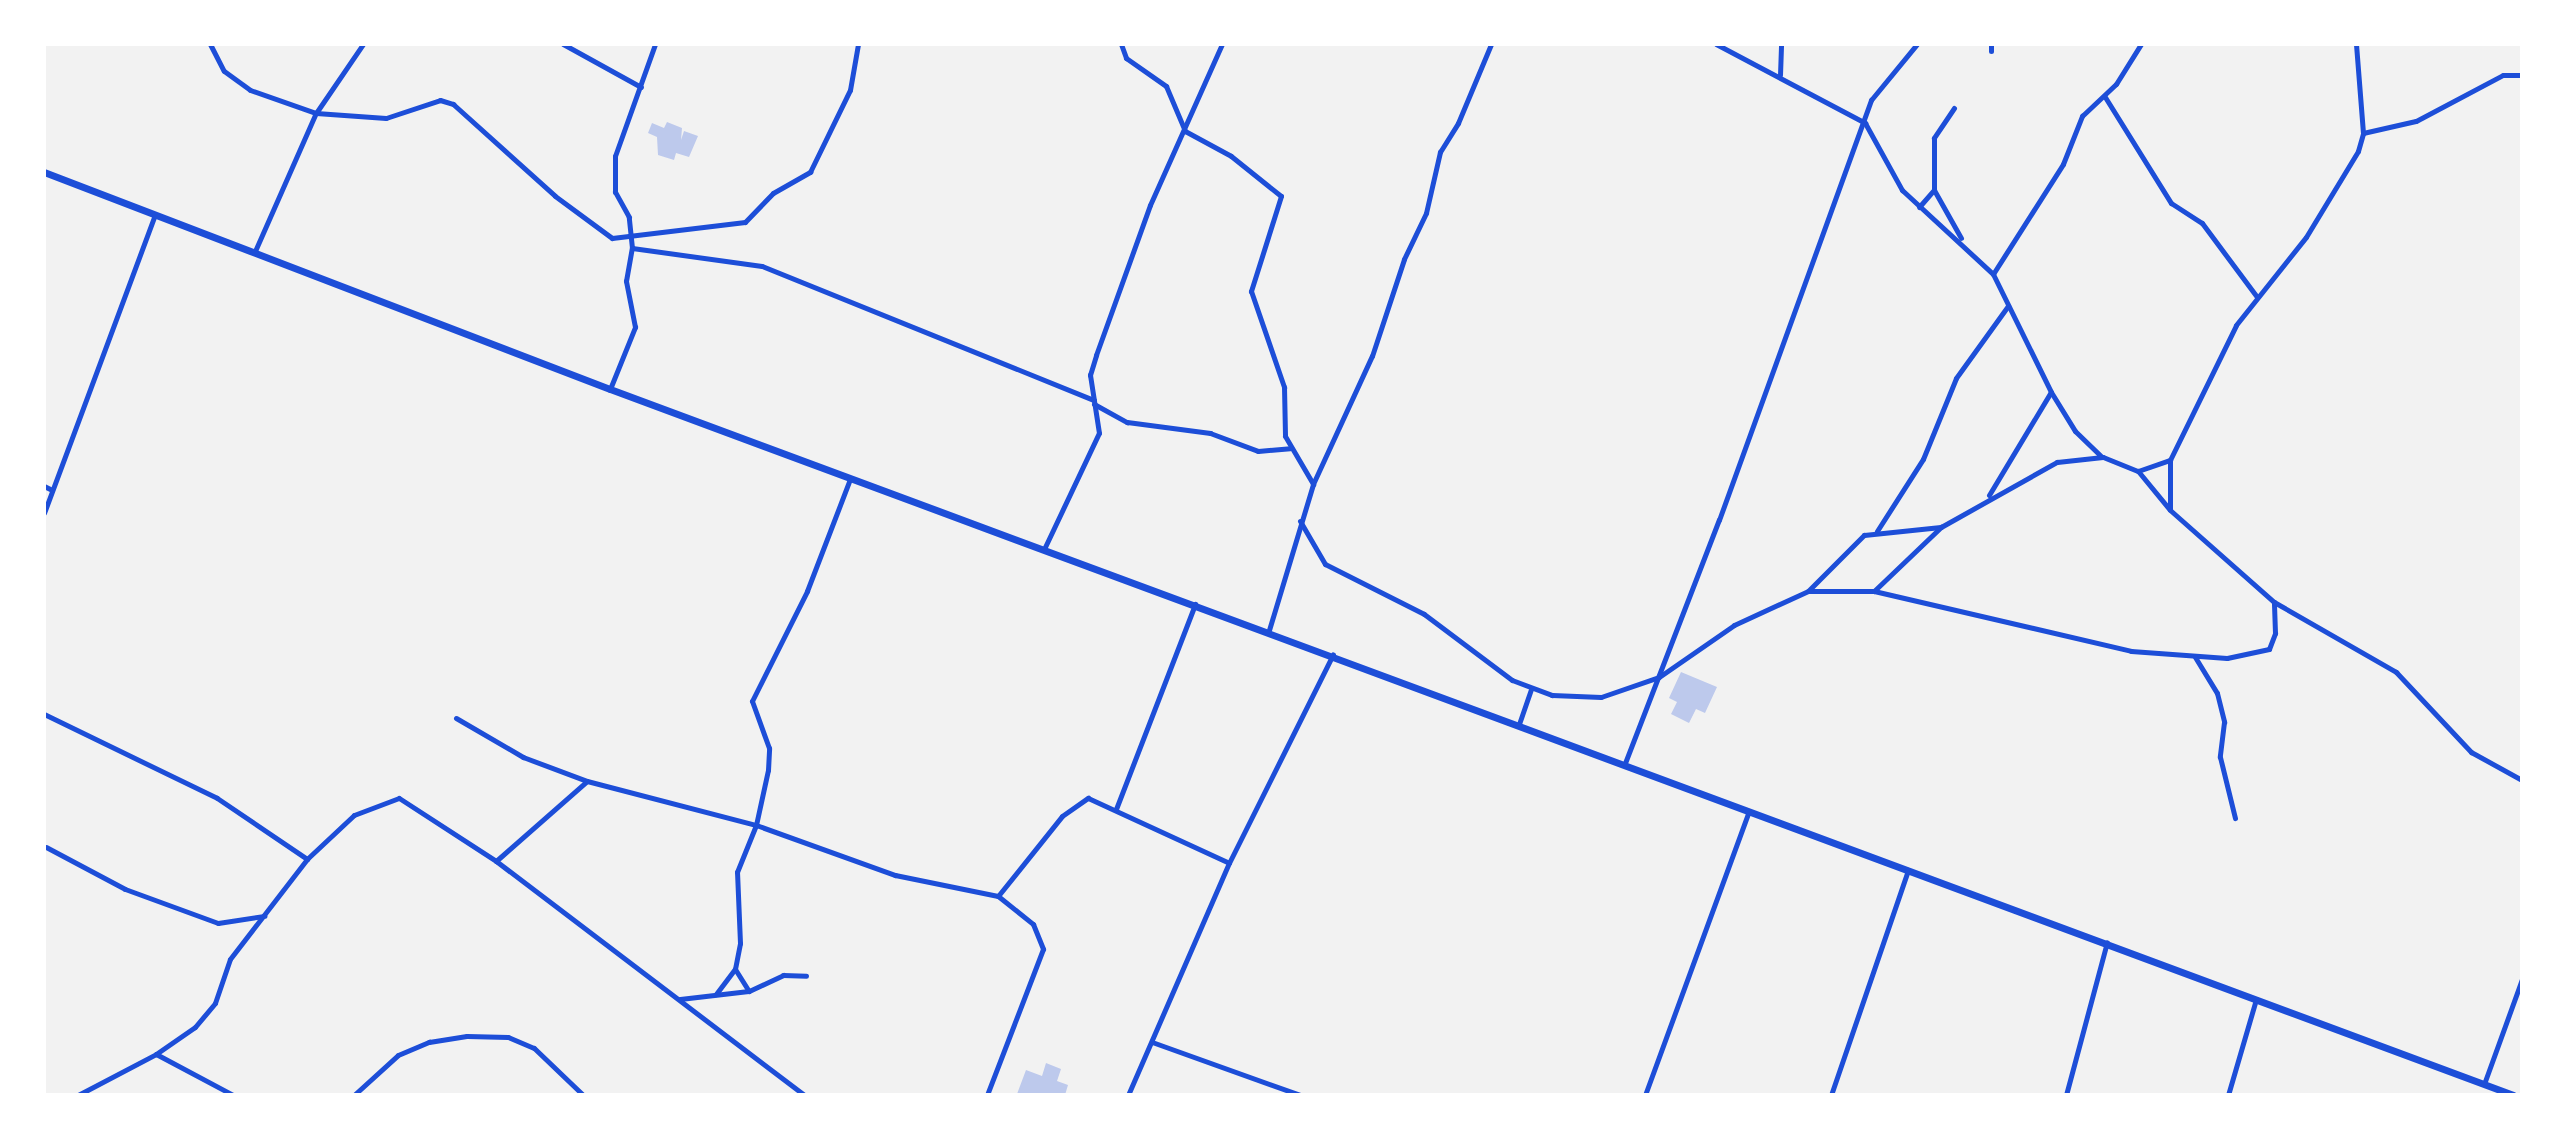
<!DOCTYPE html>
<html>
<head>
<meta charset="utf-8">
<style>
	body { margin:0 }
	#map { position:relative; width:2566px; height:1139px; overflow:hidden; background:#f2f2f2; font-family:Commissioner,sans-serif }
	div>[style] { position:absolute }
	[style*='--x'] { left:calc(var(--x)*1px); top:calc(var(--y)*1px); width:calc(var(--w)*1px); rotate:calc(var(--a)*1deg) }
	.building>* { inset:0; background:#bdc9ec }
	.minor>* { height:5px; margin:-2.5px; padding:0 2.5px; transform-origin:2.5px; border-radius:2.5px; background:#1d4ed8 }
	.primary>* { height:7px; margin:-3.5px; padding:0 3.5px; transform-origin:3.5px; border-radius:3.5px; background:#1d4ed8 }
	span { translate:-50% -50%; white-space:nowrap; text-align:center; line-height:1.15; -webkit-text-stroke:7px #fff; paint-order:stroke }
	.frame { position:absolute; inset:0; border:46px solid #fff; pointer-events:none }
</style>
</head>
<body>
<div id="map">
	<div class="building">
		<i style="clip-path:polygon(667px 122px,682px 128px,681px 140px,684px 131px,698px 136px,689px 157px,676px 153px,674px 160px,658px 155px,657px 137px,648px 133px,652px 123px,664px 128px)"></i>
		<i style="clip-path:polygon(1681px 672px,1717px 687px,1705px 713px,1696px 709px,1689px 723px,1671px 714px,1677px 702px,1669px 698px)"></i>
		<i style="clip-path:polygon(1046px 1063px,1061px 1069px,1057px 1081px,1068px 1085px,1065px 1095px,1017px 1094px,1026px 1070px,1042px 1076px)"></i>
	</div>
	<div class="minor">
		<i style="--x:210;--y:44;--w:30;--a:63"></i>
		<i style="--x:224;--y:71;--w:32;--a:36"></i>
		<i style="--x:250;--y:90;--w:70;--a:19.2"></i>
		<i style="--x:316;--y:113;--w:70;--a:4.1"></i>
		<i style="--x:386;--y:118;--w:57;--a:-18.4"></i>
		<i style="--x:440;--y:100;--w:14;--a:17"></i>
		<i style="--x:453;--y:104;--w:137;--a:42"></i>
		<i style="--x:555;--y:196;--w:71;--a:36.4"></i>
		<i style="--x:612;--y:238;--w:134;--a:-6.9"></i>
		<i style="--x:745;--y:222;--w:40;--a:-46"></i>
		<i style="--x:773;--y:193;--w:43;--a:-29.6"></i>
		<i style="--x:810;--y:172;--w:91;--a:-64"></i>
		<i style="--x:850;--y:90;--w:47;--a:-80.1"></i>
		<i style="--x:563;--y:44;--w:89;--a:28.9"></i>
		<i style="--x:1121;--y:44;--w:15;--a:70"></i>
		<i style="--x:1126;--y:58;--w:49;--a:35"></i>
		<i style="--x:1166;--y:86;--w:49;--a:67.1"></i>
		<i style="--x:1185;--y:131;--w:52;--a:28.5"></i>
		<i style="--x:1231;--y:156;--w:64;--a:38.7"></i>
		<i style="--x:1281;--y:196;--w:100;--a:107.5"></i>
		<i style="--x:1251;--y:291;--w:102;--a:71"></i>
		<i style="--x:1284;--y:387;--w:49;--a:88.8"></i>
		<i style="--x:1285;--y:436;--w:56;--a:59.7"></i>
		<i style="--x:1716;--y:44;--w:169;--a:27.9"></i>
		<i style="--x:1865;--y:123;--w:77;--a:61.1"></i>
		<i style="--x:1902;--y:190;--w:124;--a:42.7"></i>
		<i style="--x:1993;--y:274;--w:131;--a:63.8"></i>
		<i style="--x:2051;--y:392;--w:46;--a:58.4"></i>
		<i style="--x:2075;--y:431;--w:37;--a:44"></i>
		<i style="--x:1991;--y:44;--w:7;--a:90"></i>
		<i style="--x:1780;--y:75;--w:31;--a:-88"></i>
		<i style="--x:2105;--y:97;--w:125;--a:58.1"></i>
		<i style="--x:2171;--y:203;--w:37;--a:33"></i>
		<i style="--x:2202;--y:223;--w:92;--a:53.4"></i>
		<i style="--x:1954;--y:108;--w:36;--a:124"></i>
		<i style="--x:1934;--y:138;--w:52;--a:90"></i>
		<i style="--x:1934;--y:190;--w:55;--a:60.6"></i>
		<i style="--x:2363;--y:133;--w:54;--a:-12.8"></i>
		<i style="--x:2416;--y:121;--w:98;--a:-27.9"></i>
		<i style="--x:2503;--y:75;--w:19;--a:0"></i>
		<i style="--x:1919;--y:207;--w:23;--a:-49"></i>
		<i style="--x:632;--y:248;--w:131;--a:7.9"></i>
		<i style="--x:762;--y:266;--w:358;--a:22"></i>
		<i style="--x:255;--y:251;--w:151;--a:-66.2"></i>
		<i style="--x:316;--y:113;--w:83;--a:-55.7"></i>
		<i style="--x:1993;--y:274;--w:130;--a:-57.5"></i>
		<i style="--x:2063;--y:164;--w:52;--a:-68.4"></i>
		<i style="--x:2082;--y:116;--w:47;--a:-43.3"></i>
		<i style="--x:2116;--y:84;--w:47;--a:-58"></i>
		<i style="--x:610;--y:389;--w:67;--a:-68"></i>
		<i style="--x:635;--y:327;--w:47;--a:-101.1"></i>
		<i style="--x:626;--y:281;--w:34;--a:-80"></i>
		<i style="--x:632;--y:248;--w:31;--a:-96"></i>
		<i style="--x:629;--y:217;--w:29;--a:-119"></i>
		<i style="--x:615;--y:192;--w:36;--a:-90"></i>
		<i style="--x:615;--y:156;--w:119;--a:-70.3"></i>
		<i style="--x:1094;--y:404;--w:38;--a:29"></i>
		<i style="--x:1127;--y:422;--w:84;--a:7.5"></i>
		<i style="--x:1210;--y:433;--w:51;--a:20.6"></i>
		<i style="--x:1258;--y:451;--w:32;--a:-5"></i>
		<i style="--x:2170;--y:460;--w:49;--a:90"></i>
		<i style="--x:2138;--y:471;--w:34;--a:-19"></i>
		<i style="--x:2170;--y:460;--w:150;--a:-63.9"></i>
		<i style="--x:2236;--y:325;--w:112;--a:-51.5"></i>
		<i style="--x:2306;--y:237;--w:100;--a:-58.8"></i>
		<i style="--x:2358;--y:151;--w:19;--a:-74"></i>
		<i style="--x:2363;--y:133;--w:89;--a:-94.5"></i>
		<i style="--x:44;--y:486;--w:9;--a:27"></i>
		<i style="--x:1989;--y:495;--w:120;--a:-59"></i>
		<i style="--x:44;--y:513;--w:318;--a:-69.6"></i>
		<i style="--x:1300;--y:521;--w:50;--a:59.8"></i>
		<i style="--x:1325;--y:564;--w:111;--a:26.8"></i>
		<i style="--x:1424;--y:614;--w:110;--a:36.9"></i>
		<i style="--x:1512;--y:680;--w:43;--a:20.6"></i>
		<i style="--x:1552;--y:695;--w:49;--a:2.3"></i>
		<i style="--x:1601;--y:697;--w:61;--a:-19"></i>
		<i style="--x:1659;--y:677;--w:91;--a:-34.7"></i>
		<i style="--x:1734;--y:625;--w:81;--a:-24.7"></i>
		<i style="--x:1808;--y:591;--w:66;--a:0"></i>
		<i style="--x:1874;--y:591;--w:264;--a:13.1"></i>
		<i style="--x:2131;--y:651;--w:96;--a:4.2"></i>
		<i style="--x:2227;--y:658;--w:43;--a:-12.1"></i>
		<i style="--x:2269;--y:649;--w:17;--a:-69"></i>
		<i style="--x:2275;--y:633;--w:31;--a:-92"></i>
		<i style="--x:1877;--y:531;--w:85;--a:-57.4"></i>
		<i style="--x:1923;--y:459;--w:87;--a:-67.8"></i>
		<i style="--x:1956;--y:378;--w:89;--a:-54.2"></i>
		<i style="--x:1045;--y:547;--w:126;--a:-64.7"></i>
		<i style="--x:1099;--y:433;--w:59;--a:-98.8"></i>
		<i style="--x:1090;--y:375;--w:21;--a:-73"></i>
		<i style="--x:1096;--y:355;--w:159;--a:-70.2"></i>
		<i style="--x:1150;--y:205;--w:176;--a:-65.9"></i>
		<i style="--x:1809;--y:590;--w:78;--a:-45"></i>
		<i style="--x:1864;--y:535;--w:77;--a:-5.9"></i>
		<i style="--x:1941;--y:527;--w:133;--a:-29.3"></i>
		<i style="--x:2057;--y:462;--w:46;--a:-6.2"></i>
		<i style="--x:2103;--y:457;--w:38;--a:22"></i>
		<i style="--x:2138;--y:471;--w:50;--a:50.6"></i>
		<i style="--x:2170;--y:510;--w:139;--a:41.5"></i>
		<i style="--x:2274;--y:602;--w:141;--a:29.8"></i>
		<i style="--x:2396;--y:672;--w:110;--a:46.8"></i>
		<i style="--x:2471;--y:752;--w:58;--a:28.8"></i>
		<i style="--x:1874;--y:591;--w:93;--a:-43.7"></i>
		<i style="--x:1269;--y:630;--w:152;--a:-73.2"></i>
		<i style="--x:1313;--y:484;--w:141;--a:-65.3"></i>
		<i style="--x:1372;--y:356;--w:102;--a:-71.7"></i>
		<i style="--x:1404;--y:259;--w:51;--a:-64.4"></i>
		<i style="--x:1426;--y:213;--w:63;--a:-77.1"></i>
		<i style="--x:1440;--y:152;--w:34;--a:-58"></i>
		<i style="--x:1458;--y:123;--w:86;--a:-67.3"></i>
		<i style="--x:2195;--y:657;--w:42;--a:58.6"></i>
		<i style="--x:2217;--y:693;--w:30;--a:76"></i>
		<i style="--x:2224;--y:722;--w:35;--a:97"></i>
		<i style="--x:2220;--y:757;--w:63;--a:76.2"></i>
		<i style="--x:44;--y:714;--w:192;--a:25.9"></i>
		<i style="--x:217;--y:798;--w:109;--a:34.1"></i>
		<i style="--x:456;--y:718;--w:78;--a:30.2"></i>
		<i style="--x:523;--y:757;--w:68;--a:20.6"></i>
		<i style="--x:587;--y:781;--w:175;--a:14.6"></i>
		<i style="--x:756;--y:825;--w:148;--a:19.8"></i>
		<i style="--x:895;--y:875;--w:105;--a:11.5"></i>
		<i style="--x:998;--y:896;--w:45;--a:38.7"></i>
		<i style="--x:1033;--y:924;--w:27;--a:68"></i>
		<i style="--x:1043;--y:949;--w:156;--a:111"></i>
		<i style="--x:1519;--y:724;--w:36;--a:-71"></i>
		<i style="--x:1625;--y:763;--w:261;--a:-68.9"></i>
		<i style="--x:1719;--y:520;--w:447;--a:-70.1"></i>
		<i style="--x:1871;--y:100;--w:72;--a:-50.6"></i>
		<i style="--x:1116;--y:809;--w:220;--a:-68.9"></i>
		<i style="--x:46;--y:847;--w:89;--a:28"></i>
		<i style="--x:125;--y:889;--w:99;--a:20.1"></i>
		<i style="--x:218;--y:923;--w:47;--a:-8.7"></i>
		<i style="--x:496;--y:861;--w:121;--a:-41.3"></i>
		<i style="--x:998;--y:896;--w:102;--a:-51.3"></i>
		<i style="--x:1062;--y:816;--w:32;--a:-35"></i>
		<i style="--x:1088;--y:798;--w:155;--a:24.7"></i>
		<i style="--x:735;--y:969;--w:26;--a:58"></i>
		<i style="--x:716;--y:994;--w:31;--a:-53"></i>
		<i style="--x:735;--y:969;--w:26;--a:-79"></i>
		<i style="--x:740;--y:943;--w:71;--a:-92.4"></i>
		<i style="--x:737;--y:872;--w:51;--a:-68"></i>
		<i style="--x:756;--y:825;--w:56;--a:-77.7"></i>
		<i style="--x:768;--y:770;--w:22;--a:-87"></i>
		<i style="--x:769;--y:748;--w:50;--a:-109.9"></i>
		<i style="--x:752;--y:701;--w:123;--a:-63.4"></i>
		<i style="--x:807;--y:591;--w:120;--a:-69"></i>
		<i style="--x:680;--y:999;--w:69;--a:-6.6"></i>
		<i style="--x:749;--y:991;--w:38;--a:-25"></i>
		<i style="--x:783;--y:975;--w:23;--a:2"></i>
		<i style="--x:1152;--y:1042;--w:157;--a:19.7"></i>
		<i style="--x:156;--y:1054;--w:47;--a:-34.7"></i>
		<i style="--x:195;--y:1027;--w:31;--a:-50"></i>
		<i style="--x:215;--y:1003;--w:46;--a:-71.2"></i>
		<i style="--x:230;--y:959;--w:126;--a:-52.4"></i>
		<i style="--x:307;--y:859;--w:64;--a:-43.1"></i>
		<i style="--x:354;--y:815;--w:48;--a:-20.7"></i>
		<i style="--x:399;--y:798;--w:116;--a:33"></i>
		<i style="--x:496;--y:861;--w:387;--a:37.2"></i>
		<i style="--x:2484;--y:1084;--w:112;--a:-70.1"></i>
		<i style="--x:78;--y:1095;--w:88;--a:-27.7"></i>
		<i style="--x:156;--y:1054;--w:87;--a:28"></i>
		<i style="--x:354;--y:1095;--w:59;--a:-42.3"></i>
		<i style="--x:398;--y:1055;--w:34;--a:-23"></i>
		<i style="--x:429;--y:1042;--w:38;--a:-9"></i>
		<i style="--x:467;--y:1036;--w:41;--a:1.4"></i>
		<i style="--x:508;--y:1037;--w:28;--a:23"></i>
		<i style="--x:534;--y:1048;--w:68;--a:43.8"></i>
		<i style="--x:1128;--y:1095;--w:253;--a:-66.5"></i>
		<i style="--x:1229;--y:863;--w:233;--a:-63.5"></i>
		<i style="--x:1645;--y:1095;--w:302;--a:-69.9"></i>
		<i style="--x:1831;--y:1095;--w:238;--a:-71.1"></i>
		<i style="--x:2066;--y:1095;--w:158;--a:-75"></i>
		<i style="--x:2228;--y:1095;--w:100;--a:-73.7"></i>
	</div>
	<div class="primary">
		<i style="--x:44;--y:172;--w:606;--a:20.98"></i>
		<i style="--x:610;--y:389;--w:2030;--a:20.35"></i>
	</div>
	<div class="frame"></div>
</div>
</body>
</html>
